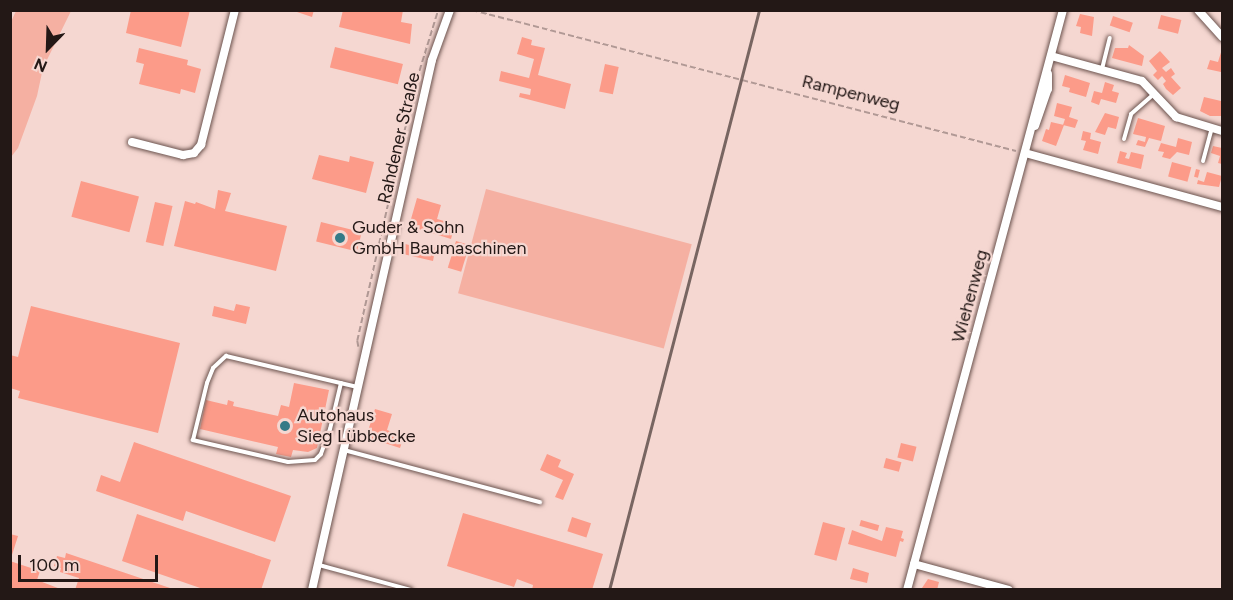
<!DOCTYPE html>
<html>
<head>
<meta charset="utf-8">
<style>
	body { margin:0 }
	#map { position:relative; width:1233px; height:600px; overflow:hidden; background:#f5d7d1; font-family:Figtree,sans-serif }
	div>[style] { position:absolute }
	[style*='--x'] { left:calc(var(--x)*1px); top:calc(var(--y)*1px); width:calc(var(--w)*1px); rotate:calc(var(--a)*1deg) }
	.green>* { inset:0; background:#f5b0a2; transform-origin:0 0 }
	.building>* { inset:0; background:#fc9b89; transform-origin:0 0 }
	.path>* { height:1.5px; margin-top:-0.75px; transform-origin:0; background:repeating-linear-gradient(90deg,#b19995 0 6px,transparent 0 9px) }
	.roads { filter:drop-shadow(0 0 2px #6b534e) drop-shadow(0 0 2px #6b534e) }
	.service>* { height:4px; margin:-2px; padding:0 2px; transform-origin:2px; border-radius:2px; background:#fff }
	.minor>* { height:8px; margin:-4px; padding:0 4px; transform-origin:4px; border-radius:4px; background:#fff }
	.rail>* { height:3px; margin:-1.5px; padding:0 1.5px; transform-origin:1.5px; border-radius:1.5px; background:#786561 }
	.dots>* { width:16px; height:16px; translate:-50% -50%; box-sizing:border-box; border:3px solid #f5d7d1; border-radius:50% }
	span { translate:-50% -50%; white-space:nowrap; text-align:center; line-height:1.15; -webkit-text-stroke:4.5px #f5d7d1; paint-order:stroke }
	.street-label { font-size:18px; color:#231816 }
	.poi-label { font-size:18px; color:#231816 }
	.left { translate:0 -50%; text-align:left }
	.frame { position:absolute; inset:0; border:12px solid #231816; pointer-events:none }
	.north { position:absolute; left:18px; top:18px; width:60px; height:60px; -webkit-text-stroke:4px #f5d7d1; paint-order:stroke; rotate:203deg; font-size:16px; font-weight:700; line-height:24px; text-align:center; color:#231816 }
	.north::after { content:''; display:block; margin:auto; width:21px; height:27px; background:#231816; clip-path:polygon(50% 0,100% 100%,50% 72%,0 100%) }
	.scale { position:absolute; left:18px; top:555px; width:140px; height:27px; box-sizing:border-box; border:3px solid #231816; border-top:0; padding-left:8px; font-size:18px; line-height:21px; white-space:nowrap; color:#231816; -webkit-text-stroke:4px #f5d7d1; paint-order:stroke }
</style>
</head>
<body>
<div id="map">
	<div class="green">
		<i style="clip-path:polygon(16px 11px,71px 11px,43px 68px,37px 96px,18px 148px,11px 157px,10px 24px)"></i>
		<i style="left:486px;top:189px;width:213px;height:108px;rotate:15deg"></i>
	</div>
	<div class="building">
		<i style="clip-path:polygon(131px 10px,190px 10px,181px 47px,126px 33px)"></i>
		<i style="clip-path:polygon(291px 10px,314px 10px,312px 17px)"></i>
		<i style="clip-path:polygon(343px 10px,403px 10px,401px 22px,412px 24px,410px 44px,339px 27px)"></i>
		<i style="clip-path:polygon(1080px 14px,1094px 17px,1092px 36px,1080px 33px,1081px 27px,1076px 26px)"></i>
		<i style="left:1161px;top:15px;width:21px;height:14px;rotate:14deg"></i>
		<i style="left:1113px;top:16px;width:21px;height:10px;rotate:19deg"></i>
		<i style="clip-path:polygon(522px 37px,532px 40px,531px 45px,545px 48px,538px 75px,571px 84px,565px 109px,519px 97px,520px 93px,530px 95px,531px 89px,499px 81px,501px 71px,529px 78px,534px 59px,517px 54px)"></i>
		<i style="clip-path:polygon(1129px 45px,1144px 56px,1142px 66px,1112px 58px,1115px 48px,1128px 48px)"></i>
		<i style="left:335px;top:47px;width:70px;height:21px;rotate:14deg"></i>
		<i style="clip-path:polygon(139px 48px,188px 60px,187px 65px,201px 69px,195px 93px,181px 89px,180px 94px,139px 84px,144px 64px,136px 62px)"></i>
		<i style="clip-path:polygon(1222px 49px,1221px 72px,1207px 69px,1210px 60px,1218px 62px)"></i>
		<i style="clip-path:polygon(1160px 51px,1170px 62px,1162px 68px,1166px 72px,1171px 68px,1175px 74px,1171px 77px,1181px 88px,1173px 95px,1166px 89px,1163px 84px,1166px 81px,1162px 76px,1158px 80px,1153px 75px,1157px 71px,1149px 61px)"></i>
		<i style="left:605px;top:64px;width:14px;height:28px;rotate:12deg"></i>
		<i style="clip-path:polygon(1065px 75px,1090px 83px,1086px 97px,1069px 92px,1070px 88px,1062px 86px)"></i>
		<i style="clip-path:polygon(1105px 82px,1114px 85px,1112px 91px,1119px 93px,1116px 103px,1101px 99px,1099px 105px,1091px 102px,1094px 91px,1102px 93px)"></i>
		<i style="clip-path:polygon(1204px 97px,1221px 101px,1222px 116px,1210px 116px,1200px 111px)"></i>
		<i style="clip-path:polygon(1057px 103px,1072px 107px,1069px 117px,1078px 120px,1075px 128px,1063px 125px,1065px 119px,1054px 116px)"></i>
		<i style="clip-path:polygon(1105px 113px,1119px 117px,1116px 129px,1108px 127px,1105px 135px,1095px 132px)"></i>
		<i style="clip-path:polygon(1138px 118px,1165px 126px,1161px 141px,1149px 138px,1145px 147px,1136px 145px,1138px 140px,1145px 142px,1146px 137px,1133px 134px)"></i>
		<i style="clip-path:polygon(1051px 122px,1064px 125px,1056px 146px,1042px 141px,1046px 129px,1049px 130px)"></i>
		<i style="clip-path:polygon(1083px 131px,1091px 133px,1090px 139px,1101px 142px,1098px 154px,1083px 150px,1086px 141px,1081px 140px)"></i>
		<i style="clip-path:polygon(1178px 138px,1192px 142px,1189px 155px,1177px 152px,1170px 159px,1162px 157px,1164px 152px,1158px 151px,1161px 143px,1176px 147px)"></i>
		<i style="clip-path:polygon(1213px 146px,1222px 148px,1222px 164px,1218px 163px,1220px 156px,1211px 153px)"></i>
		<i style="clip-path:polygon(1120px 151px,1127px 153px,1125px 158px,1129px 159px,1131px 152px,1144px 155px,1141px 169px,1117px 163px)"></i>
		<i style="clip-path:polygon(319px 155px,349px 162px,350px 156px,374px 162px,366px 193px,312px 179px)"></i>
		<i style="left:1172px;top:162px;width:20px;height:15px;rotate:15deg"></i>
		<i style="left:1196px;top:169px;width:4px;height:8px;rotate:14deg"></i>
		<i style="clip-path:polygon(1207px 172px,1222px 176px,1219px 187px,1197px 184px,1198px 180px,1204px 182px)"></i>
		<i style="left:81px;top:181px;width:60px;height:37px;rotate:15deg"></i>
		<i style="clip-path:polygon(218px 190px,231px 193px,225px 211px,287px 226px,276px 271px,174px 246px,185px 201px,195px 204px,196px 202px,215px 209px)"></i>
		<i style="clip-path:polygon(417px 198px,441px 205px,437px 219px,455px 224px,451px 239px,409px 226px)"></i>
		<i style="left:155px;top:202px;width:18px;height:41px;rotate:13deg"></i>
		<i style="left:321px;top:222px;width:42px;height:20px;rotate:14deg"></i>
		<i style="left:456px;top:241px;width:14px;height:28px;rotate:17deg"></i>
		<i style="clip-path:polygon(405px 244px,431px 250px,432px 247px,439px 248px,438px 252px,435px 251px,433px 261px,403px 254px)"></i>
		<i style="clip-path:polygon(236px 304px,250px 307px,246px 324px,212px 316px,214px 306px,234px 311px)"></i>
		<i style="clip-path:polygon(31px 306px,180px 343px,158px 433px,18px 398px,20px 391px,10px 388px,10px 355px,18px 357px)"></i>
		<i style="clip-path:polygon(294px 383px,329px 390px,317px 448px,308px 452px,293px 450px,291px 457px,276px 454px,278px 447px,200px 429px,206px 400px,227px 405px,228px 400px,234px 402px,233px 406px,278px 416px,281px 405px,289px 407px)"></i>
		<i style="clip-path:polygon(375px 409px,392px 414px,387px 430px,404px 436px,400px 448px,366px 437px)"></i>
		<i style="clip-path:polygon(134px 442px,291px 496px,275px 542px,186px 511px,183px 521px,96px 491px,101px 475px,120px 482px)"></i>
		<i style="left:901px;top:443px;width:16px;height:15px;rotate:14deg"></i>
		<i style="clip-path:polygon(547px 454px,561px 460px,558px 467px,574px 474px,563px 500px,555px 497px,563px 480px,540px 470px)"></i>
		<i style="left:886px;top:458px;width:16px;height:10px;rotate:15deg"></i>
		<i style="clip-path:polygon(463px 513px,603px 554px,592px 590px,532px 590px,533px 585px,517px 579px,514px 587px,447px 566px)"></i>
		<i style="clip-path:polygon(137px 514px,271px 560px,261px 590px,206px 590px,122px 561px)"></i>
		<i style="left:572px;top:517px;width:20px;height:15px;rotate:18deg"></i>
		<i style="left:861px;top:520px;width:19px;height:6px;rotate:16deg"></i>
		<i style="left:823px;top:522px;width:23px;height:34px;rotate:15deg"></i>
		<i style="clip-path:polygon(886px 527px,903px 531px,901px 538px,904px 539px,903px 542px,900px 541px,896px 557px,848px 544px,852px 530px,882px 541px)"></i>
		<i style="clip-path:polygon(10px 534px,18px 536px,11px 558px,10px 558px)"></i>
		<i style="clip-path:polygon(66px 553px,173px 589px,173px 590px,75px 590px,79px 578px,60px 572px,61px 568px,54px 566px,57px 556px,65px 558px)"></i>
		<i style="clip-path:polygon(10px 561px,40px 571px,37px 580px,63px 590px,10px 590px)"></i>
		<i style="clip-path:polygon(853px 568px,869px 573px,867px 583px,850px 579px)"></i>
		<i style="clip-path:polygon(928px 579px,939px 582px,937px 590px,922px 588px)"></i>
	</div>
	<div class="path">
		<i style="--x:472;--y:10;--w:562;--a:14.53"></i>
		<i style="--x:358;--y:347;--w:6;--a:-99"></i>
		<i style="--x:357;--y:341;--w:259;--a:-77.3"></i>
		<i style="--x:414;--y:88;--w:82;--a:-72.9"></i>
	</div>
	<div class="roads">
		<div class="service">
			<i style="--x:1102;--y:69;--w:32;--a:-76"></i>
			<i style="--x:1124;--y:139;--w:26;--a:-74"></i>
			<i style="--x:1131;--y:114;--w:30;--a:-41"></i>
			<i style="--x:1203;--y:161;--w:34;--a:-75"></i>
			<i style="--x:341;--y:383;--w:47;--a:103.4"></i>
			<i style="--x:330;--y:429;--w:27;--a:110"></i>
			<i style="--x:321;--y:454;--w:8;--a:135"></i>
			<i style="--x:315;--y:460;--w:27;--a:176"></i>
			<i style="--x:288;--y:462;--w:98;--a:-167"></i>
			<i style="--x:193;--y:440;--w:59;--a:-76.2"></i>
			<i style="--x:207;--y:383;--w:16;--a:-68"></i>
			<i style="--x:213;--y:368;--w:18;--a:-43"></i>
			<i style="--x:226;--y:356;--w:135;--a:13.3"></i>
			<i style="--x:344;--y:450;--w:203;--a:14.9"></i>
			<i style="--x:319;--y:565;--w:95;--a:15.2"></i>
		</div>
		<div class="minor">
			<i style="--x:1198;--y:10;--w:36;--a:48"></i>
			<i style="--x:1051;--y:56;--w:94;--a:15.4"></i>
			<i style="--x:1142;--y:81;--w:50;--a:46.6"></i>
			<i style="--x:1176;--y:117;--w:48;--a:16.9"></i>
			<i style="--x:1035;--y:126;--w:39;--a:-71"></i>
			<i style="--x:1048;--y:89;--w:15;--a:-90"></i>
			<i style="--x:132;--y:142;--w:53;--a:14.3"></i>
			<i style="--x:183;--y:155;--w:11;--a:-10"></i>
			<i style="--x:194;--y:153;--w:11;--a:-49"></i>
			<i style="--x:201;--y:145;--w:139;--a:-75.9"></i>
			<i style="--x:1025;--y:153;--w:204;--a:15.3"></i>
			<i style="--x:914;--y:564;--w:98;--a:15.3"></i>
			<i style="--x:312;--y:590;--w:543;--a:-77.24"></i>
			<i style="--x:432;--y:60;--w:53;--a:-70.2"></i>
			<i style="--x:907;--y:590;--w:601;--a:-74.95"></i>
		</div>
	</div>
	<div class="rail">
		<i style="--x:609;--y:590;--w:599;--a:-75.5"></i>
	</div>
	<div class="dots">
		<i style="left:340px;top:238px;background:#357a87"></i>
		<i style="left:285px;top:426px;background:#357a87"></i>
	</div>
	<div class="street-label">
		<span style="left:851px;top:93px;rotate:14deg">Rampenweg</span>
		<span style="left:399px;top:138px;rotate:-77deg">Rahdener Straße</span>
		<span style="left:970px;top:296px;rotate:-75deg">Wiehenweg</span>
	</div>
	<div class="poi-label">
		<span class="left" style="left:352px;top:238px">Guder &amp; Sohn<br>GmbH Baumaschinen</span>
		<span class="left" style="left:297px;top:426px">Autohaus<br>Sieg Lübbecke</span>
	</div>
	<div class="frame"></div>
	<div class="north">N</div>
	<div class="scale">100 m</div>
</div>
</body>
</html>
